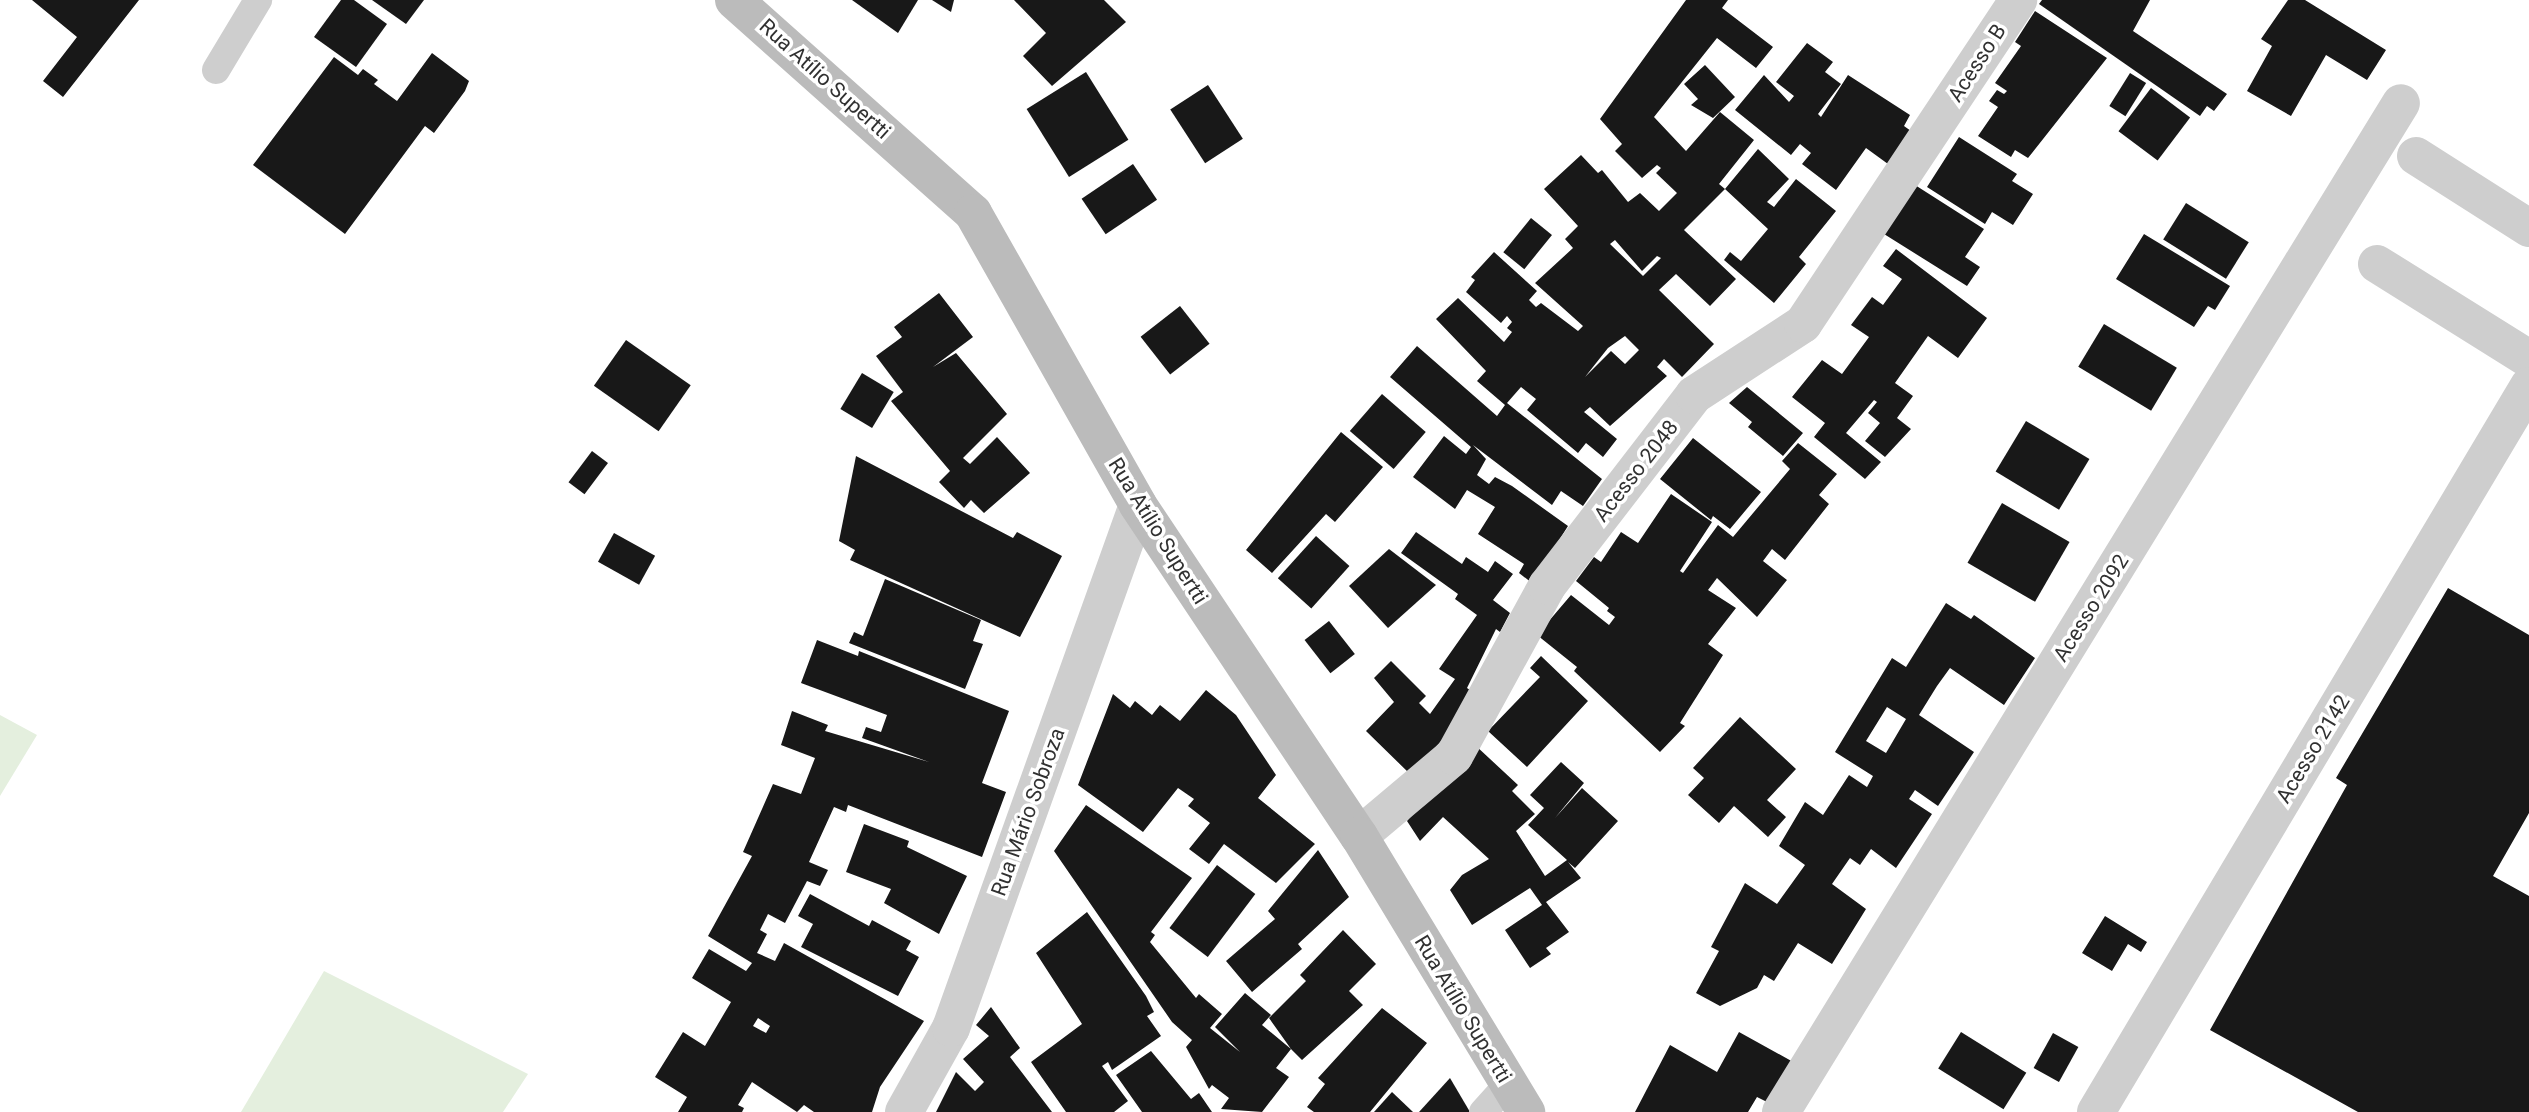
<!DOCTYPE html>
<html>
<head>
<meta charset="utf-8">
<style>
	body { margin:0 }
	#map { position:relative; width:2529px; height:1112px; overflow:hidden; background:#fff; font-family:Roboto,sans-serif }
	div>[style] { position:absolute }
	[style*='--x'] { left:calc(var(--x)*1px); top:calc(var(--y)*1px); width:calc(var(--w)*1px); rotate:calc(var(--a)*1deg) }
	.green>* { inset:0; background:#e4efde }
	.building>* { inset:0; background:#181818; transform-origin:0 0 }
	.lane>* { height:28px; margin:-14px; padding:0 14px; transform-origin:14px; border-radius:14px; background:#cecece }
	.street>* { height:38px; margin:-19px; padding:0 19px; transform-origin:19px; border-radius:19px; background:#cecece }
	.secondary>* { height:38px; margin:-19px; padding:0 19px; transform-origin:19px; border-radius:19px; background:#bbb }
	span { translate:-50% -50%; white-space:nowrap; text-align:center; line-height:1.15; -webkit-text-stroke:7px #fff; paint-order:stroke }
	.street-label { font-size:21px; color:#313131 }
</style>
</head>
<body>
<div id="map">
	<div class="green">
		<i style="clip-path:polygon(0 715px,37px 735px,0 796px)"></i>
		<i style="clip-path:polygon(324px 971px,528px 1074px,503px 1112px,241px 1112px)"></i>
	</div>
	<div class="building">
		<i style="clip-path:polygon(32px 0,139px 0,63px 97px,43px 81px,77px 37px)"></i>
		<i style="clip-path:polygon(341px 0,354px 0,387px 24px,356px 67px,314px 37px)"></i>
		<i style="clip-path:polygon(372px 0,424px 0,406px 24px)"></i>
		<i style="clip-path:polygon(852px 0,918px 0,898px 33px)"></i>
		<i style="clip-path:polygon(932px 0,954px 0,951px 12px)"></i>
		<i style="clip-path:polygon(1014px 0,1104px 0,1126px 22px,1052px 86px,1023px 56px,1046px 33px)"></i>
		<i style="clip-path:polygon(evenodd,1686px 0,1728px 0,1722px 8px,1773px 47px,1756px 68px,1717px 38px,1654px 117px,1686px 151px,1720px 112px,1754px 140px,1719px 184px,1725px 189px,1758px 149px,1789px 179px,1767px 202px,1774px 207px,1796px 179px,1836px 211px,1799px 257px,1806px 264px,1774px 303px,1724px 260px,1730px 252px,1741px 261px,1768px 229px,1725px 189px,1684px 230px,1736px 279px,1710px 306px,1676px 274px,1659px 290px,1714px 344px,1682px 377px,1664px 359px,1657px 367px,1667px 376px,1610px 426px,1590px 407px,1584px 412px,1617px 439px,1603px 457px,1586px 443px,1578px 453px,1527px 410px,1536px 399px,1521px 387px,1507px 403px,1602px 479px,1583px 506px,1561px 491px,1552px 505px,1473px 445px,1486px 459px,1477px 475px,1489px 484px,1495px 477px,1512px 486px,1568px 526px,1532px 583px,1519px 573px,1524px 564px,1478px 534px,1495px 507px,1467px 490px,1455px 509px,1413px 477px,1444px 436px,1466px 454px,1471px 447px,1390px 377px,1417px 346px,1497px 416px,1505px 405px,1477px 381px,1486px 371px,1436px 319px,1458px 298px,1504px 342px,1512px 332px,1507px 328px,1512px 322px,1507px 316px,1501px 323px,1466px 292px,1475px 280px,1471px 277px,1494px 252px,1537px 291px,1529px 300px,1536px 307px,1541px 303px,1578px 331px,1583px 326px,1535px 283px,1573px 248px,1565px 239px,1578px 226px,1544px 189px,1581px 155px,1598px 173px,1602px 170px,1628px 202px,1640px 193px,1659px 211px,1677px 193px,1656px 173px,1661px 168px,1657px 165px,1642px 178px,1615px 151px,1622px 144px,1600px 119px,1686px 0,1615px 240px,1642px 271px,1657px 256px,1661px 258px,1643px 276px,1610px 244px,1615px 240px,1686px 0,1625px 336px,1639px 350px,1625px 364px,1611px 351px,1585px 377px,1608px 348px,1625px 336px)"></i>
		<i style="clip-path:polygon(2042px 0,2150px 0,2133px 31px,2227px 94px,2214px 111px,2207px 106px,2200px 116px,2039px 4px)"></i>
		<i style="clip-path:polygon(2288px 0,2305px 0,2386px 50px,2367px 80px,2326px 55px,2291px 116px,2247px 91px,2272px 46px,2261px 39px)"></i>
		<i style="clip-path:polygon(2035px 11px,2107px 58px,2028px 158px,2015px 150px,2011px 157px,1978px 136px,1998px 107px,1989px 101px,1997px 90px,2004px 94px,2007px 91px,1995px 83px,2021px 46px,2015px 42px)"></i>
		<i style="clip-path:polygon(1807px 43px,1833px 62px,1825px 72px,1841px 84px,1818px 114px,1821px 117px,1848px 75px,1910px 115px,1904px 126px,1911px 131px,1888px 164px,1866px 148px,1836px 190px,1802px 164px,1811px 153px,1800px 144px,1791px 155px,1735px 110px,1764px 75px,1789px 102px,1794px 96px,1776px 82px)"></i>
		<i style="clip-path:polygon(432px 53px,469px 81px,465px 91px,434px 133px,425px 126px,345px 234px,253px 165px,334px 57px,358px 75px,363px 69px,378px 80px,374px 84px,397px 101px)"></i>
		<i style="clip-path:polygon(1705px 65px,1735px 97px,1713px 118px,1691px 105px,1698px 99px,1684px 84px)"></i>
		<i style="left:1086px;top:72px;width:80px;height:70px;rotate:58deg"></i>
		<i style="left:2130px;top:73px;width:19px;height:39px;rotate:32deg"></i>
		<i style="left:1208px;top:85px;width:64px;height:45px;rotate:57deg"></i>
		<i style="left:2151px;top:88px;width:49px;height:54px;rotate:37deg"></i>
		<i style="clip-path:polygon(1959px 137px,2017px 174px,2012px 181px,2033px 194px,2013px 225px,1992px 212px,1985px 224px,1927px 187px)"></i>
		<i style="left:1133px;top:164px;width:43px;height:62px;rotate:56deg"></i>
		<i style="clip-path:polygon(1915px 185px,1984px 229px,1965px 257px,1980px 267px,1967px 286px,1884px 234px)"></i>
		<i style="left:2186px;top:203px;width:74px;height:43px;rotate:32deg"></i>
		<i style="left:1531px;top:218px;width:27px;height:44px;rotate:39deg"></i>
		<i style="clip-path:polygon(2144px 234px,2230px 286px,2215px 310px,2208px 306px,2194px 327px,2116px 279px)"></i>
		<i style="clip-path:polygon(1896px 249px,1987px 318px,1958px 358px,1928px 336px,1895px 383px,1913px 396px,1897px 418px,1911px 429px,1885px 457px,1865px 441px,1880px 423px,1868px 413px,1877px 402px,1874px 400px,1846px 433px,1881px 462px,1865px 479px,1814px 437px,1825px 423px,1792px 397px,1822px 360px,1842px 374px,1869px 337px,1851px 325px,1872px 297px,1883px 305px,1902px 279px,1883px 266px)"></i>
		<i style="clip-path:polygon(939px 293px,973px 337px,933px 367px,956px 353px,1007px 414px,963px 458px,970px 464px,997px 437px,1030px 473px,984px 513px,971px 500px,964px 508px,939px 482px,950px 471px,891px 401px,903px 392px,876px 356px,902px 337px,894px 327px)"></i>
		<i style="left:1180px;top:306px;width:48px;height:50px;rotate:52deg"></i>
		<i style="left:2104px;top:324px;width:85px;height:50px;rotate:31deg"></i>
		<i style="left:626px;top:340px;width:79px;height:56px;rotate:35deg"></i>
		<i style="left:862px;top:373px;width:37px;height:42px;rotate:31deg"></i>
		<i style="clip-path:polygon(1747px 387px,1803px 433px,1783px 456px,1748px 427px,1752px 422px,1729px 403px)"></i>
		<i style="left:1382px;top:394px;width:58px;height:49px;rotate:41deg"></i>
		<i style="left:2026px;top:421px;width:74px;height:59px;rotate:31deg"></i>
		<i style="clip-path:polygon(1341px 432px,1383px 467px,1335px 522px,1326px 514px,1272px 573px,1246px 550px)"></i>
		<i style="clip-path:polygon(1693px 438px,1761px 492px,1730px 529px,1713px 516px,1711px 520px,1660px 479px)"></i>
		<i style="clip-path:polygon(1798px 443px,1837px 474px,1819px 495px,1829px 504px,1785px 560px,1772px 549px,1763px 561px,1787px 580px,1757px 617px,1717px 578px,1708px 590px,1736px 608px,1708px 644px,1723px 655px,1680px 723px,1685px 726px,1660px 752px,1574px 671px,1577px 667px,1537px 635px,1571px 595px,1609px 625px,1615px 617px,1607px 611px,1609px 608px,1576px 581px,1594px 557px,1601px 562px,1621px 532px,1638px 543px,1671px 494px,1712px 522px,1680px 571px,1683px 573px,1718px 525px,1733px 537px,1790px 469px,1782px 461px)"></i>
		<i style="left:592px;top:451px;width:20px;height:39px;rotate:37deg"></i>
		<i style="clip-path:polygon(856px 456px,1013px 538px,1017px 532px,1062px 556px,1020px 637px,850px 560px,855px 550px,839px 541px)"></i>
		<i style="left:2002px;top:503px;width:78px;height:69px;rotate:30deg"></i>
		<i style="clip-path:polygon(1416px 532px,1462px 564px,1466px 557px,1488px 572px,1495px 561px,1513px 574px,1493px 600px,1510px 613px,1500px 632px,1496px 629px,1467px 688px,1480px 697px,1411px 775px,1366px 731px,1394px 702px,1374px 678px,1391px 661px,1426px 696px,1419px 703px,1430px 714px,1455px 679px,1439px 669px,1477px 615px,1455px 599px,1458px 594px,1401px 553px)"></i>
		<i style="left:614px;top:533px;width:47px;height:33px;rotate:29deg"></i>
		<i style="left:1316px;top:536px;width:45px;height:57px;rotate:42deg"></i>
		<i style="clip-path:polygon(1389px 549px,1436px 585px,1388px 628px,1349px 586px)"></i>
		<i style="clip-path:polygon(885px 579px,981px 620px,973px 641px,983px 644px,965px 689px,849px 643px,854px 632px,863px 636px)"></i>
		<i style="clip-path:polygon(2448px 588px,2529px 635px,2529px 813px,2493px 876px,2529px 896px,2529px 1112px,2358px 1112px,2210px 1030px,2347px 785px,2336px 778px)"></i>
		<i style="clip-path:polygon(evenodd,1946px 603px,1971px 619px,1974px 615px,2035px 658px,2004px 705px,1950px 668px,1937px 686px,1919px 715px,1974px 752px,1938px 806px,1915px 790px,1909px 799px,1932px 814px,1896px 868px,1871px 849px,1860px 865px,1850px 858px,1832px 884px,1866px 909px,1832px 964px,1798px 943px,1774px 981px,1764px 975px,1757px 988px,1720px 1006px,1696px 993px,1719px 951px,1711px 947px,1745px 883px,1777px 904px,1805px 865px,1779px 846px,1805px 802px,1823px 815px,1849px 775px,1867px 787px,1873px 776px,1835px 752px,1892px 658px,1906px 667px,1946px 603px,1887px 707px,1906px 719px,1886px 753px,1866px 741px,1887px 707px)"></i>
		<i style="left:1329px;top:621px;width:42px;height:31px;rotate:52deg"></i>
		<i style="clip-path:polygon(evenodd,817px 640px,858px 656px,859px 651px,1009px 711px,982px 783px,1006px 792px,982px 857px,848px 805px,846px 812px,834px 807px,809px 862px,828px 870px,820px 886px,807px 881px,785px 923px,768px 914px,760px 930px,767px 934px,757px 953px,775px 961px,784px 943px,924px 1021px,880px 1087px,872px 1112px,814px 1112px,804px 1105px,797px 1112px,752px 1082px,738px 1105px,744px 1108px,742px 1112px,678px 1112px,687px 1097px,655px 1077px,683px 1032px,705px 1046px,731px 1002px,692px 978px,709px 949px,746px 971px,752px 963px,708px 936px,752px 856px,743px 852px,773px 784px,801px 794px,815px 758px,781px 745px,792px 711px,828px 725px,825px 731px,929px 762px,862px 738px,866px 727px,881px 732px,887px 715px,801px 683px,817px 640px,758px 1018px,770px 1026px,766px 1033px,753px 1026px,758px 1018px)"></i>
		<i style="clip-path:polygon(1541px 656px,1588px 701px,1527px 767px,1488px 731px,1540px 677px,1530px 668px)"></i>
		<i style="clip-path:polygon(1206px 690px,1236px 715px,1276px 775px,1258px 798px,1315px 844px,1276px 883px,1224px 844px,1209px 864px,1189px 849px,1210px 823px,1188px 806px,1194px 799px,1178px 788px,1143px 832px,1078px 785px,1113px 694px,1130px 708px,1135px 701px,1152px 715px,1160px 705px,1180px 721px)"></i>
		<i style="clip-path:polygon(1740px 717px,1796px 769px,1767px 800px,1786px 817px,1768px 837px,1734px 806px,1719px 823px,1688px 795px,1704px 778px,1693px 768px)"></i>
		<i style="clip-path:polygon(1475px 745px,1518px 785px,1512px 791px,1535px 814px,1516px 831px,1545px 876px,1567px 860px,1528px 825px,1544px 808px,1530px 795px,1561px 762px,1584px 783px,1555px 818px,1582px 788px,1618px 821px,1575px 868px,1568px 862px,1581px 878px,1546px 902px,1569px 932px,1546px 948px,1551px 954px,1530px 968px,1505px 930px,1542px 905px,1530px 888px,1472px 925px,1450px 890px,1462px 875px,1489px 859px,1443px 817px,1420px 841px,1407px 821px)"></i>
		<i style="clip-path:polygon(1086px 805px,1192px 878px,1151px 932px,1155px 935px,1150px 942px,1196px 998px,1199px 994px,1222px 1014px,1210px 1028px,1240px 1052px,1215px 1027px,1245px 993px,1271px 1015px,1262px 1025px,1291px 1049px,1269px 1018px,1306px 981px,1300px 975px,1343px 930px,1376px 964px,1349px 991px,1363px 1005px,1302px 1060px,1291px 1049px,1276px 1068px,1289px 1077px,1262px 1112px,1221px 1109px,1229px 1098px,1212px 1085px,1209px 1089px,1186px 1047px,1192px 1040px,1172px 1022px,1054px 851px)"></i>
		<i style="clip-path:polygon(864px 824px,909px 841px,907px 847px,967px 876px,939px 934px,884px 903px,891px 889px,846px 872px)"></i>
		<i style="clip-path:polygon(1318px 850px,1349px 897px,1298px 944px,1302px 949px,1252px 992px,1226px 961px,1275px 919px,1268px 911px)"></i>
		<i style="left:1217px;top:865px;width:48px;height:79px;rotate:37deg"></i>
		<i style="clip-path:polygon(810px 894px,869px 926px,872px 920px,911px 941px,906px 950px,919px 957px,898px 996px,801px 947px,813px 924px,798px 916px)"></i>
		<i style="clip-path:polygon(1087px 912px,1146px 996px,1154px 1012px,1147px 1016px,1161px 1036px,1112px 1070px,1108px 1062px,1102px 1066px,1128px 1101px,1114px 1112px,1066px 1112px,1031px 1062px,1082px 1024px,1036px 953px)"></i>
		<i style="clip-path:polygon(2105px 916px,2147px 942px,2141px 952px,2128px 944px,2112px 971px,2082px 953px)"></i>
		<i style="clip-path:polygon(991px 1007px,1020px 1048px,1010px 1057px,1052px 1112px,936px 1112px,956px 1072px,975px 1091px,984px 1082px,963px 1059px,989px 1036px,976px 1025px)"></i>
		<i style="clip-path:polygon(1382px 1008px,1427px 1043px,1370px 1112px,1314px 1112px,1307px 1107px,1325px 1084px,1318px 1078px)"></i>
		<i style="clip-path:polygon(1739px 1032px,1795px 1063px,1771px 1104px,1757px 1097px,1748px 1112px,1635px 1112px,1670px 1045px,1717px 1072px)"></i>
		<i style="left:1961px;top:1032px;width:77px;height:43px;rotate:32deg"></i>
		<i style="left:2053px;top:1033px;width:29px;height:40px;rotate:29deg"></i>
		<i style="clip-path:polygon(1151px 1051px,1191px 1099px,1199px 1093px,1212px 1112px,1142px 1112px,1116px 1075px)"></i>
		<i style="clip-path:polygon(1450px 1078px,1470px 1112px,1419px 1112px)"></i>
		<i style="clip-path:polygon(1392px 1092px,1413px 1112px,1374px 1112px)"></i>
	</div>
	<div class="lane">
		<i style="--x:216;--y:70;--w:82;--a:-59"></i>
		<i style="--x:1483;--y:1112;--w:38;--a:-48"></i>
	</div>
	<div class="street">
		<i style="--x:2416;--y:156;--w:134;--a:32.5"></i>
		<i style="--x:2377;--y:264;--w:179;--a:32"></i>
		<i style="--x:1359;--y:836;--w:124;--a:-40.1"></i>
		<i style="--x:1454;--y:756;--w:194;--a:-61.3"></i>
		<i style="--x:1547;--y:586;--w:241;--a:-52.4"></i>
		<i style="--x:1694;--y:395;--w:130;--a:-33.1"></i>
		<i style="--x:1803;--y:324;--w:389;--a:-56.4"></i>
		<i style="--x:904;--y:1112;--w:96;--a:-60.8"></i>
		<i style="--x:951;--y:1028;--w:555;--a:-70.33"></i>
		<i style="--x:1781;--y:1112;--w:1184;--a:-58.43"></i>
		<i style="--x:2096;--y:1112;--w:845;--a:-59.19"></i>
	</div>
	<div class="secondary">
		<i style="--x:734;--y:0;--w:320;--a:41.7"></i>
		<i style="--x:973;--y:213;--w:335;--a:60.5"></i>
		<i style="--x:1138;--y:505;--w:398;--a:56.3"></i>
		<i style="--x:1359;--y:836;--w:323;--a:58.8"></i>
	</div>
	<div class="street-label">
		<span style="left:1977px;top:63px;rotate:-57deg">Acesso B</span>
		<span style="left:825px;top:79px;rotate:42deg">Rua Atílio Supertti</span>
		<span style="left:1636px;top:471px;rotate:-52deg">Acesso 2048</span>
		<span style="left:1158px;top:531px;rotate:58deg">Rua Atílio Supertti</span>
		<span style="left:2091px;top:608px;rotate:-58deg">Acesso 2092</span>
		<span style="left:2313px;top:749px;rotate:-59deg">Acesso 2142</span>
		<span style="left:1028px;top:812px;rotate:-70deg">Rua Mário Sobroza</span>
		<span style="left:1463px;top:1009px;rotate:59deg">Rua Atílio Supertti</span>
	</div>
</div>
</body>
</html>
